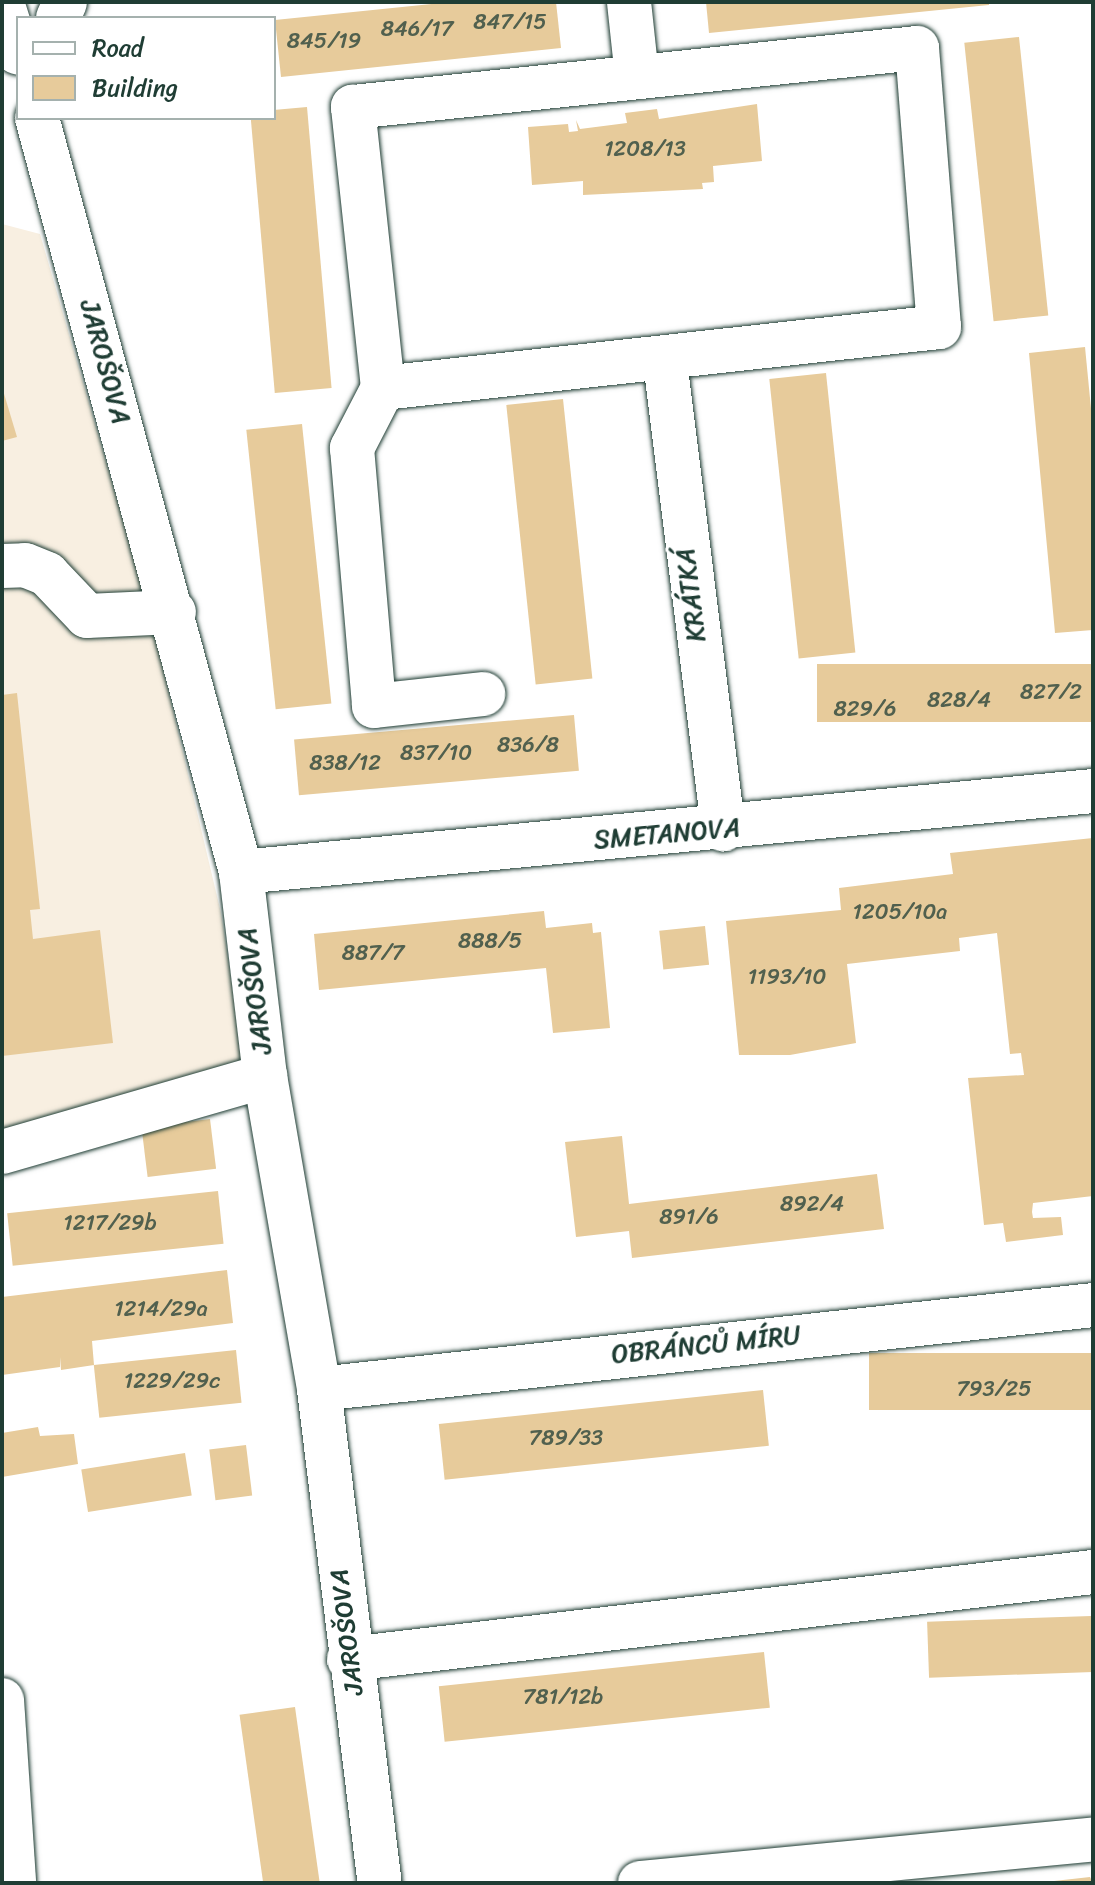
<!DOCTYPE html>
<html>
<head>
<meta charset="utf-8">
<style>
	body { margin:0 }
	#map { position:relative; width:1095px; height:1885px; overflow:hidden; background:#fff; font-family:Sriracha,sans-serif }
	div>[style] { position:absolute }
	[style*='--x'] { left:calc(var(--x)*1px); top:calc(var(--y)*1px); width:calc(var(--w)*1px); rotate:calc(var(--a)*1deg) }
	.built>* { inset:0; background:#f8efe1 }
	.building>* { inset:0; background:#e7cb9b; transform-origin:0 0 }
	.roads { filter:drop-shadow(0 0 2px #1f3d34) drop-shadow(0 0 2px #1f3d34) }
	.minor>* { height:44px; margin:-22px; padding:0 22px; transform-origin:22px; border-radius:22px; background:#fff }
	span { translate:-50% -50%; white-space:nowrap; text-align:center; line-height:1.15; -webkit-text-stroke:6px #fff; paint-order:stroke }
	.number-label { font-size:22px; color:#51604e }
	.number-label span { -webkit-text-stroke-width:0 }
	.street-label { font-size:26px; color:#1f3d34 }
	.frame { position:absolute; inset:0; border:4px solid #1f3d34; pointer-events:none }
	.legend { position:absolute; left:16px; top:16px; width:260px; height:104px; box-sizing:border-box; background:#fff; border:2px solid #a5b1ae; margin:0; padding:10px 14px; list-style:none; font-size:24px; color:#1f3d34 }
	.legend li { display:flex; align-items:center; gap:16px; height:40px }
	.legend b { width:40px; border:2px solid #a5b1ae }
</style>
</head>
<body>
<div id="map">
	<div class="built">
		<i style="clip-path:polygon(2px 224px,40px 234px,150px 614px,221px 913px,247px 1082px,2px 1152px)"></i>
	</div>
	<div class="building">
		<i style="clip-path:polygon(451px 2px,556px 2px,561px 48px,281px 77px,275px 20px)"></i>
		<i style="clip-path:polygon(706px 2px,989px 2px,989px 5px,709px 33px)"></i>
		<i style="left:1019px;top:37px;width:280px;height:55px;rotate:84deg"></i>
		<i style="clip-path:polygon(757px 104px,762px 161px,713px 166px,714px 182px,702px 183px,703px 189px,583px 195px,583px 181px,532px 185px,528px 127px,568px 124px,569px 132px,578px 131px,576px 120px,580px 129px,627px 123px,625px 113px,657px 109px,659px 119px)"></i>
		<i style="left:307px;top:107px;width:282px;height:57px;rotate:85deg"></i>
		<i style="clip-path:polygon(1085px 347px,1093px 429px,1093px 630px,1055px 633px,1029px 353px)"></i>
		<i style="left:826px;top:373px;width:281px;height:57px;rotate:84deg"></i>
		<i style="clip-path:polygon(2px 387px,17px 437px,2px 441px)"></i>
		<i style="left:563px;top:399px;width:281px;height:57px;rotate:84deg"></i>
		<i style="left:302px;top:424px;width:281px;height:56px;rotate:84deg"></i>
		<i style="left:1093px;top:664px;width:58px;height:276px;rotate:90deg"></i>
		<i style="clip-path:polygon(17px 693px,40px 909px,30px 910px,33px 939px,100px 930px,113px 1043px,2px 1056px,2px 695px)"></i>
		<i style="left:574px;top:715px;width:56px;height:281px;rotate:85deg"></i>
		<i style="clip-path:polygon(1093px 838px,1093px 1196px,1033px 1203px,1032px 1212px,1033px 1218px,1061px 1217px,1063px 1235px,1006px 1242px,1003px 1223px,984px 1225px,968px 1078px,1024px 1075px,1021px 1053px,1010px 1054px,997px 933px,959px 938px,960px 951px,847px 964px,856px 1043px,790px 1055px,739px 1055px,726px 921px,841px 910px,839px 888px,953px 874px,950px 853px)"></i>
		<i style="clip-path:polygon(544px 911px,546px 928px,592px 923px,593px 933px,601px 932px,610px 1028px,553px 1033px,546px 968px,319px 990px,314px 934px)"></i>
		<i style="left:705px;top:926px;width:39px;height:46px;rotate:84deg"></i>
		<i style="left:210px;top:1119px;width:50px;height:69px;rotate:83deg"></i>
		<i style="clip-path:polygon(622px 1136px,629px 1204px,877px 1174px,884px 1229px,632px 1258px,629px 1231px,576px 1237px,565px 1142px)"></i>
		<i style="left:218px;top:1191px;width:53px;height:212px;rotate:84deg"></i>
		<i style="clip-path:polygon(227px 1270px,233px 1323px,92px 1341px,94px 1365px,61px 1370px,60px 1357px,60px 1367px,2px 1375px,2px 1297px)"></i>
		<i style="left:236px;top:1350px;width:53px;height:143px;rotate:84deg"></i>
		<i style="left:1093px;top:1353px;width:57px;height:224px;rotate:90deg"></i>
		<i style="left:763px;top:1390px;width:56px;height:326px;rotate:84deg"></i>
		<i style="clip-path:polygon(38px 1427px,40px 1436px,74px 1434px,78px 1464px,2px 1477px,2px 1433px)"></i>
		<i style="left:246px;top:1445px;width:51px;height:37px;rotate:83deg"></i>
		<i style="left:185px;top:1453px;width:43px;height:105px;rotate:81deg"></i>
		<i style="left:1091px;top:1616px;width:56px;height:164px;rotate:88deg"></i>
		<i style="left:764px;top:1652px;width:56px;height:327px;rotate:84deg"></i>
		<i style="left:295px;top:1707px;width:178px;height:56px;rotate:82deg"></i>
		<i style="clip-path:polygon(1090px 1877px,1093px 1883px,1054px 1883px,1054px 1881px)"></i>
	</div>
	<div class="roads">
		<div class="minor">
			<i style="--x:2;--y:2;--w:53;--a:72.6"></i>
			<i style="--x:629;--y:2;--w:75;--a:83.9"></i>
			<i style="--x:58;--y:18;--w:17;--a:-66"></i>
			<i style="--x:917;--y:48;--w:280;--a:85.5"></i>
			<i style="--x:939;--y:327;--w:559;--a:173.74"></i>
			<i style="--x:383;--y:388;--w:283;--a:-96.1"></i>
			<i style="--x:353;--y:107;--w:567;--a:-5.97"></i>
			<i style="--x:37;--y:118;--w:781;--a:74.86"></i>
			<i style="--x:241;--y:872;--w:205;--a:83.3"></i>
			<i style="--x:265;--y:1076;--w:318;--a:80.2"></i>
			<i style="--x:319;--y:1389;--w:498;--a:83"></i>
			<i style="--x:665;--y:361;--w:472;--a:82.9"></i>
			<i style="--x:383;--y:388;--w:68;--a:117.3"></i>
			<i style="--x:352;--y:448;--w:259;--a:85.1"></i>
			<i style="--x:374;--y:706;--w:110;--a:-6.3"></i>
			<i style="--x:2;--y:566;--w:23;--a:-2"></i>
			<i style="--x:25;--y:565;--w:24;--a:22"></i>
			<i style="--x:47;--y:574;--w:58;--a:46.4"></i>
			<i style="--x:87;--y:616;--w:87;--a:-2.6"></i>
			<i style="--x:241;--y:872;--w:856;--a:-5.43"></i>
			<i style="--x:2;--y:1152;--w:274;--a:-16.1"></i>
			<i style="--x:319;--y:1389;--w:779;--a:-6.19"></i>
			<i style="--x:349;--y:1659;--w:749;--a:-6.67"></i>
			<i style="--x:2;--y:1700;--w:183;--a:86.2"></i>
			<i style="--x:640;--y:1883;--w:455;--a:-5.5"></i>
		</div>
	</div>
	<div class="number-label">
		<span style="left:510px;top:22px">847/15</span>
		<span style="left:417px;top:29px">846/17</span>
		<span style="left:324px;top:41px">845/19</span>
		<span style="left:645px;top:149px">1208/13</span>
		<span style="left:1051px;top:692px">827/2</span>
		<span style="left:959px;top:700px">828/4</span>
		<span style="left:865px;top:709px">829/6</span>
		<span style="left:528px;top:745px">836/8</span>
		<span style="left:436px;top:753px">837/10</span>
		<span style="left:345px;top:763px">838/12</span>
		<span style="left:900px;top:912px">1205/10a</span>
		<span style="left:490px;top:941px">888/5</span>
		<span style="left:373px;top:953px">887/7</span>
		<span style="left:787px;top:977px">1193/10</span>
		<span style="left:812px;top:1204px">892/4</span>
		<span style="left:689px;top:1217px">891/6</span>
		<span style="left:110px;top:1223px">1217/29b</span>
		<span style="left:161px;top:1309px">1214/29a</span>
		<span style="left:172px;top:1381px">1229/29c</span>
		<span style="left:994px;top:1389px">793/25</span>
		<span style="left:566px;top:1438px">789/33</span>
		<span style="left:563px;top:1697px">781/12b</span>
	</div>
	<div class="street-label">
		<span style="left:105px;top:362px;rotate:75deg">JAROŠOVA</span>
		<span style="left:691px;top:595px;rotate:-97deg">KRÁTKÁ</span>
		<span style="left:667px;top:834px;rotate:-5deg">SMETANOVA</span>
		<span style="left:255px;top:991px;rotate:-97deg">JAROŠOVA</span>
		<span style="left:706px;top:1345px;rotate:-6deg">OBRÁNCŮ MÍRU</span>
		<span style="left:347px;top:1632px;rotate:-97deg">JAROŠOVA</span>
	</div>
	<div class="frame"></div>
	<ul class="legend">
	<li><b style="height:10px;background:#fff"></b>Road</li>
	<li><b style="height:22px;background:#e7cb9b"></b>Building</li>
	</ul>
</div>
</body>
</html>
